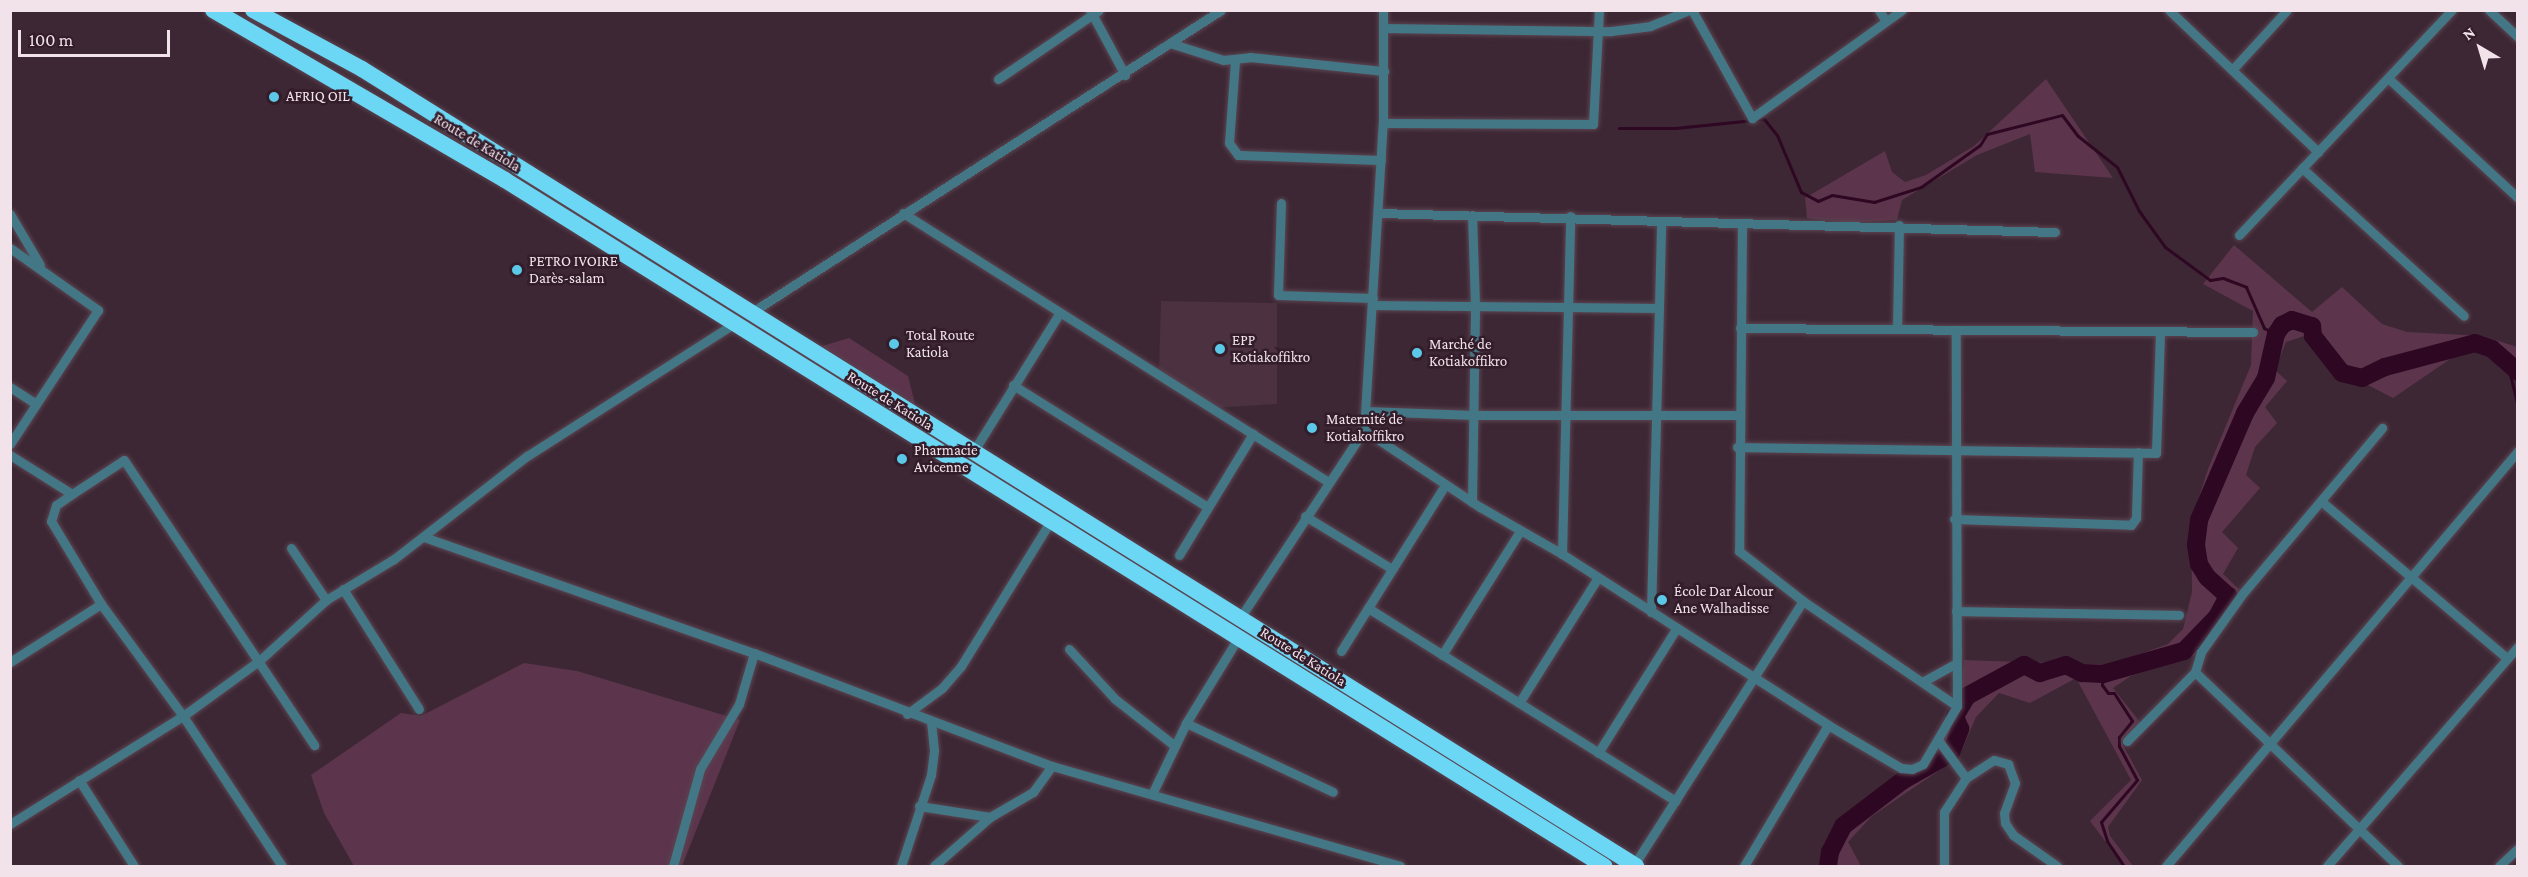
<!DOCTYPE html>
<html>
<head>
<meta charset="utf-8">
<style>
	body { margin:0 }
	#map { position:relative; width:2528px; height:877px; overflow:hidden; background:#3d2734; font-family:"Crimson Pro",serif }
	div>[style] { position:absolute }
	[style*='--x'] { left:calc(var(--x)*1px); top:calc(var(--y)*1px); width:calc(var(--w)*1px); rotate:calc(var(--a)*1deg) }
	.built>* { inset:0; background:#4c3140 }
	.green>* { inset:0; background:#5c354c }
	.stream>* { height:3px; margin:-1.5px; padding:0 1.5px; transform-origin:1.5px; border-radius:1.5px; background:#2e0722 }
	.river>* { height:18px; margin:-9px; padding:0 9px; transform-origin:9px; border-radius:9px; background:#2e0722 }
	.roads { filter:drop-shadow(0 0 2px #5a4551) drop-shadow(0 0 2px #5a4551) }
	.street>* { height:9px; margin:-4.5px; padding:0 4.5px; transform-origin:4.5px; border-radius:4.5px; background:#447786 }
	.highway>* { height:16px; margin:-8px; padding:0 8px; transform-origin:8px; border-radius:8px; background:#6cd6f5 }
	.dots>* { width:16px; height:16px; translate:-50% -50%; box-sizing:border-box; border:3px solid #331d2a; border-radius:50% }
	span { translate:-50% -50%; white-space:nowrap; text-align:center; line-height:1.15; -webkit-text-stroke:5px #331d2a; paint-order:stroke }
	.poi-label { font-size:15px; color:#f2e3eb }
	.left { translate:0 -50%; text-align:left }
	.street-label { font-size:15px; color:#f2e3eb }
	.frame { position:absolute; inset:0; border:12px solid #f2e3eb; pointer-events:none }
	.north { position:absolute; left:2450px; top:18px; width:60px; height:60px; -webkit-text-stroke:4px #331d2a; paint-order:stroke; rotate:322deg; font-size:16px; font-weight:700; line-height:24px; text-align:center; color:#f2e3eb }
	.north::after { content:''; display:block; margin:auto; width:21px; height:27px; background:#f2e3eb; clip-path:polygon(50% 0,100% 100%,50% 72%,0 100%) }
	.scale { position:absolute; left:18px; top:30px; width:152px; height:27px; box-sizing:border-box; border:3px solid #f2e3eb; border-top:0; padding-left:8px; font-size:18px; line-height:21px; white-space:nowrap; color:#f2e3eb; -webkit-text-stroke:4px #331d2a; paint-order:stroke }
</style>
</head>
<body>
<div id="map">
	<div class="built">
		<i style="clip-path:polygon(1161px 301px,1277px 303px,1277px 404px,1214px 408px,1159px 369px)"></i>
	</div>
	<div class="green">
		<i style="clip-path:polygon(2046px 79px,2113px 178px,2035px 172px,2030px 134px,1977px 155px,1902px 200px,1897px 220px,1845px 223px,1807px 218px,1805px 198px,1885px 151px,1892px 172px,1905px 182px,1926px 175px,1974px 146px)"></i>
		<i style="clip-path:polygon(2234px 245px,2312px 312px,2342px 287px,2382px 324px,2407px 332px,2483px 336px,2517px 347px,2517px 363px,2480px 351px,2462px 351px,2393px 398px,2337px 369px,2316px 343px,2304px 336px,2286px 342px,2275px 370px,2287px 381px,2265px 407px,2277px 423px,2255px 447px,2246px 475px,2260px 488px,2222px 532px,2238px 548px,2223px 574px,2241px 591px,2195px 655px,2131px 676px,2113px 688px,2140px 722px,2123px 745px,2142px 780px,2108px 827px,2110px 836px,2133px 866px,2124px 866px,2090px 821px,2131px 780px,2076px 678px,2030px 703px,1999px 693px,1976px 717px,1959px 757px,1872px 816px,1848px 842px,1861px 866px,1819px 866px,1826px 847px,1856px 806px,1930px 762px,1959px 713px,1964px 660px,2110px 665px,2168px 644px,2183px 629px,2192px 592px,2191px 522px,2208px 469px,2251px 365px,2253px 311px,2203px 284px)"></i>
		<i style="clip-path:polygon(849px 338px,908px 376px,916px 408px,819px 347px)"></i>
		<i style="clip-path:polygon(524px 663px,577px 671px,740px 720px,682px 866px,354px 866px,324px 813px,311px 775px,401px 713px,421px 716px)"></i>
	</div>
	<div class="stream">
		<i style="--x:1619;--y:128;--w:56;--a:0"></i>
		<i style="--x:1675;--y:128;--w:89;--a:-5.8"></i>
		<i style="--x:1764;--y:119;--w:21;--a:51"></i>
		<i style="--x:1777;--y:135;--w:62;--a:67.2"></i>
		<i style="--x:1801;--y:192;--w:19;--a:28"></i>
		<i style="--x:1818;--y:201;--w:15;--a:-23"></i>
		<i style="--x:1832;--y:195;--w:43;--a:9.5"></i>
		<i style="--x:1874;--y:202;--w:49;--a:-17.7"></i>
		<i style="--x:1921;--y:187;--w:72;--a:-35.4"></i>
		<i style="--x:1980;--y:145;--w:13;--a:-58"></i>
		<i style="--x:1987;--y:134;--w:77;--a:-14.2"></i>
		<i style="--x:2062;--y:115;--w:26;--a:53"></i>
		<i style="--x:2078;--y:136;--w:50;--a:38.5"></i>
		<i style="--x:2117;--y:167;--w:49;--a:63.4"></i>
		<i style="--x:2139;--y:211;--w:44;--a:54.2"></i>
		<i style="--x:2165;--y:247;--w:56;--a:36.3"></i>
		<i style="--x:2210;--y:280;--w:13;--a:-9"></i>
		<i style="--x:2223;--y:278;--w:25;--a:21"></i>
		<i style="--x:2246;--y:287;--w:45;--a:66.3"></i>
		<i style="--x:2264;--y:328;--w:13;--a:27"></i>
		<i style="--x:2508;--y:366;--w:42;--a:76.3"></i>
		<i style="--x:2103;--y:674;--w:11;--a:95"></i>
		<i style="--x:2102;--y:685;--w:10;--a:53"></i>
		<i style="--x:2108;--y:693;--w:6;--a:0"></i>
		<i style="--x:2114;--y:693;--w:33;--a:57"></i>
		<i style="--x:2132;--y:721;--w:21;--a:129"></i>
		<i style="--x:2119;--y:737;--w:9;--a:90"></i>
		<i style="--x:2119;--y:746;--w:38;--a:62"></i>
		<i style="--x:2137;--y:780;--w:55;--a:130.6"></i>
		<i style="--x:2101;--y:822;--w:20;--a:72"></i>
		<i style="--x:2107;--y:841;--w:30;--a:56"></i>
	</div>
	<div class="river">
		<i style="--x:1828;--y:866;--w:14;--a:-82"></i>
		<i style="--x:1830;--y:852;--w:29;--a:-63"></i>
		<i style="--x:1843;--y:826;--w:74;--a:-37.3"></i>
		<i style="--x:1902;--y:781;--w:56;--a:-29.7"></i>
		<i style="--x:1951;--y:753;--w:26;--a:-69"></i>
		<i style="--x:1960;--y:729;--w:14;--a:-111"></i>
		<i style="--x:1955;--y:716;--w:23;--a:-59"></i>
		<i style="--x:1967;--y:696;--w:65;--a:-28.5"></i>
		<i style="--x:2024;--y:665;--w:18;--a:27"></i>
		<i style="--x:2040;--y:673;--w:27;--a:-17"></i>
		<i style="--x:2066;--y:665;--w:18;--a:27"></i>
		<i style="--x:2082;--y:673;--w:21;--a:3"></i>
		<i style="--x:2103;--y:674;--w:84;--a:-15.9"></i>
		<i style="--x:2184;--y:651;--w:47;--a:-45.9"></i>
		<i style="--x:2217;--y:617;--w:24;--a:-62"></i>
		<i style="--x:2228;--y:596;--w:28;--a:-138"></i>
		<i style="--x:2207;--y:577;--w:15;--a:-122"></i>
		<i style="--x:2199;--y:564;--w:19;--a:-99"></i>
		<i style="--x:2196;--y:545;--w:25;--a:-83"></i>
		<i style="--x:2199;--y:520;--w:116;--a:-66.7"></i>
		<i style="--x:2245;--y:413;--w:41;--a:-59"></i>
		<i style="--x:2266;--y:378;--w:45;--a:-77.2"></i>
		<i style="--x:2276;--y:334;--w:11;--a:-56"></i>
		<i style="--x:2282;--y:325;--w:11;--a:-27"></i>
		<i style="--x:2292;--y:320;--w:21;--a:17"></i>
		<i style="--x:2312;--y:326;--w:10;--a:84"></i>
		<i style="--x:2313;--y:336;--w:47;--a:51.9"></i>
		<i style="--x:2342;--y:373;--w:21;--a:14"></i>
		<i style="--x:2362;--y:378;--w:25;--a:-26"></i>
		<i style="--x:2385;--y:367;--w:93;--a:-14.9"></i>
		<i style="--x:2475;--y:343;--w:18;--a:19"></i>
		<i style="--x:2492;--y:349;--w:35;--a:41"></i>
	</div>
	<div class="roads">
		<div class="street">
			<i style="--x:1090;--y:10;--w:74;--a:61.7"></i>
			<i style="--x:1692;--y:10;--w:124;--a:60.9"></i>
			<i style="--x:1752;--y:118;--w:185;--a:-35.8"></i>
			<i style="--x:1879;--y:10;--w:13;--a:58"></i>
			<i style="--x:2169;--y:10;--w:206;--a:43.6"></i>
			<i style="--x:2489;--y:10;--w:40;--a:43"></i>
			<i style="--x:1383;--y:28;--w:228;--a:0.8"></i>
			<i style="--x:1611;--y:31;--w:39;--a:-7"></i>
			<i style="--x:1650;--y:26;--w:42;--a:-22.3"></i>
			<i style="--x:1173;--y:44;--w:52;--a:17.7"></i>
			<i style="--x:1223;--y:60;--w:27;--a:-6"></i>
			<i style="--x:1250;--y:57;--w:135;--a:6"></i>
			<i style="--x:1235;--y:61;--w:82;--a:94.2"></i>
			<i style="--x:1229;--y:143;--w:15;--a:53"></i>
			<i style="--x:1238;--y:155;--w:143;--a:2"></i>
			<i style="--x:2232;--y:70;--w:81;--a:-47.5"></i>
			<i style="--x:2388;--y:78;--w:177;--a:42.7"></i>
			<i style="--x:998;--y:79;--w:122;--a:-34.3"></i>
			<i style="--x:1383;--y:123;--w:210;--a:0.3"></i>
			<i style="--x:1593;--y:124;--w:114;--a:-87"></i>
			<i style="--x:2302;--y:168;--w:219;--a:42.4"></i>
			<i style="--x:1281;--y:203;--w:92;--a:91.9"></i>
			<i style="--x:1278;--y:295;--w:95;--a:1.8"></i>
			<i style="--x:903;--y:213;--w:502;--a:32.3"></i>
			<i style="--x:1379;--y:213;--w:676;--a:1.61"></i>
			<i style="--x:10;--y:214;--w:59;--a:59.5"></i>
			<i style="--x:1742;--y:223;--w:328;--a:90.5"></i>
			<i style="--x:1739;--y:551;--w:81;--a:38"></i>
			<i style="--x:1803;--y:601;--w:186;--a:34.3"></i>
			<i style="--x:2239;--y:235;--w:310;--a:-46.6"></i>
			<i style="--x:10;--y:248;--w:108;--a:35.2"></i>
			<i style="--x:98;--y:310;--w:160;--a:123.3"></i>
			<i style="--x:1373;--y:305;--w:283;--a:0.6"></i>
			<i style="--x:749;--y:314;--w:561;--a:-32.78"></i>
			<i style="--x:1740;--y:328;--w:513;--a:0.45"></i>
			<i style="--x:1897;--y:329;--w:104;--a:-88.9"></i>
			<i style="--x:1013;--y:385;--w:228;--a:32.1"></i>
			<i style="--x:10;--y:387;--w:31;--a:33"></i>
			<i style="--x:1366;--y:411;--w:108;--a:2.1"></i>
			<i style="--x:1474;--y:415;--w:264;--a:0"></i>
			<i style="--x:1364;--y:430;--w:139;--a:33.6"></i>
			<i style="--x:1480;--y:507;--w:95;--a:29.8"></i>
			<i style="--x:1562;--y:554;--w:316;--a:32.7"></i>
			<i style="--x:1828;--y:725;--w:85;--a:30.5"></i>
			<i style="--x:1901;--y:768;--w:11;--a:5"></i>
			<i style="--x:1912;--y:769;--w:12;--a:-24"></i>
			<i style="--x:1923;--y:764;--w:67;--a:-59.6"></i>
			<i style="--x:1957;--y:706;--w:376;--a:-90.2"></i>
			<i style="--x:1737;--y:447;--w:419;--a:0.8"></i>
			<i style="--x:2156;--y:453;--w:121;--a:-88.1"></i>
			<i style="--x:973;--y:452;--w:163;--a:-58.1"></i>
			<i style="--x:10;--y:455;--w:73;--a:32.2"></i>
			<i style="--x:72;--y:494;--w:62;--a:-33.2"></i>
			<i style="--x:124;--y:460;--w:343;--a:56.3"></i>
			<i style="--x:72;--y:494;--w:19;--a:145"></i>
			<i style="--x:56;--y:505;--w:17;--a:107"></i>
			<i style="--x:51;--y:521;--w:97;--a:58.9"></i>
			<i style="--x:101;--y:604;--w:139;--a:53.8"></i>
			<i style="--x:183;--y:716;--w:180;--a:56.6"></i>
			<i style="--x:2321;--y:501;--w:243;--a:40.2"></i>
			<i style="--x:1472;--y:502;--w:197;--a:-89.1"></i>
			<i style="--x:1475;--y:305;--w:90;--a:-91.9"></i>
			<i style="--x:1305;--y:516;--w:102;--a:31.3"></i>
			<i style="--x:1954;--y:519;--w:177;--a:1.9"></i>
			<i style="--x:2131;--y:525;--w:9;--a:-54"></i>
			<i style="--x:2136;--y:518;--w:66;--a:-88.3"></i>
			<i style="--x:424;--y:537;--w:350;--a:19.4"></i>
			<i style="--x:754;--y:653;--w:319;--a:20.8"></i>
			<i style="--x:1052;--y:766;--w:362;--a:16"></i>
			<i style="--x:291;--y:548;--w:63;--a:56.1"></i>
			<i style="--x:1562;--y:554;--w:338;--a:-88.6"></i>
			<i style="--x:1179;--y:555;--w:142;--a:-58.6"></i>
			<i style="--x:343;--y:589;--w:142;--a:57.7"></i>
			<i style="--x:1368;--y:608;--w:363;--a:32.1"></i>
			<i style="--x:1956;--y:611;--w:223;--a:1"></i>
			<i style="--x:1651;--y:612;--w:390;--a:-88.5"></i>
			<i style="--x:1240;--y:618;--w:225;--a:-56.6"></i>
			<i style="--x:1364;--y:430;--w:308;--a:-86.5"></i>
			<i style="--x:1383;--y:123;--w:113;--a:-90"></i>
			<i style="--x:1069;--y:649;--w:68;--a:47.4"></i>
			<i style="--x:1115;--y:699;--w:76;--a:38.1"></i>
			<i style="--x:1341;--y:651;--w:196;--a:-57.9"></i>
			<i style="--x:1442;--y:655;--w:146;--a:-57.8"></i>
			<i style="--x:10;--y:662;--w:108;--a:-32.5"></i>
			<i style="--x:2195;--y:672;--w:281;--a:43.7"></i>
			<i style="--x:1924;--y:681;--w:37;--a:-29"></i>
			<i style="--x:1519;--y:703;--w:146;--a:-57.8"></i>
			<i style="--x:907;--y:714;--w:44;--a:-36.6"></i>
			<i style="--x:942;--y:688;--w:29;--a:-49"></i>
			<i style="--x:961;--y:666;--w:169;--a:-58.3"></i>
			<i style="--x:1186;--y:723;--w:162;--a:25.1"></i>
			<i style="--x:1938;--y:740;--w:47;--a:53.6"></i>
			<i style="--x:1966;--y:778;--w:33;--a:-33"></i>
			<i style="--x:1994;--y:760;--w:15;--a:16"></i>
			<i style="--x:2008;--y:764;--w:20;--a:70"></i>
			<i style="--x:2015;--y:783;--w:32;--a:110"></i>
			<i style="--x:2004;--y:813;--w:10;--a:84"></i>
			<i style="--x:2005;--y:823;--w:14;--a:56"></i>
			<i style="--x:2013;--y:835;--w:54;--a:35.2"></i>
			<i style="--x:2127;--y:741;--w:97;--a:-45.4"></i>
			<i style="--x:2195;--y:672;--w:21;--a:-73"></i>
			<i style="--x:2201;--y:652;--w:72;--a:-54.6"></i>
			<i style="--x:2243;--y:593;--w:216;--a:-49.9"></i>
			<i style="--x:1598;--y:753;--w:146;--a:-57.8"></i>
			<i style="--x:79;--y:780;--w:102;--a:57.4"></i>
			<i style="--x:1153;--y:792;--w:76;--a:-64.4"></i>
			<i style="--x:1186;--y:723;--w:100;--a:-58.5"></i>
			<i style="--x:919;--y:806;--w:72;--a:8.8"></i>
			<i style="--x:10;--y:824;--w:204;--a:-32"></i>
			<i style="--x:183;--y:716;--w:95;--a:-36"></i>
			<i style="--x:260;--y:660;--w:89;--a:-42.3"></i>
			<i style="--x:326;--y:600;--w:79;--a:-31.1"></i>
			<i style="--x:394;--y:559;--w:168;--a:-37.8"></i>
			<i style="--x:527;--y:456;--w:247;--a:-32.6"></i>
			<i style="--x:1634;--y:865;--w:313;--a:-57.4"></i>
			<i style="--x:673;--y:866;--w:101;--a:-74.4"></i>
			<i style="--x:700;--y:769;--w:76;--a:-59"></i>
			<i style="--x:739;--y:704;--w:53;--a:-73.6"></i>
			<i style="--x:901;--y:866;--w:96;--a:-71.8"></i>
			<i style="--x:931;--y:775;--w:25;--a:-83"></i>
			<i style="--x:934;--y:750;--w:27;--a:-96"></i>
			<i style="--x:934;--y:866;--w:74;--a:-41.2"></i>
			<i style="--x:990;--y:817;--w:50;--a:-30.2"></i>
			<i style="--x:1033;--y:792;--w:32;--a:-54"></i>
			<i style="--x:1744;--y:866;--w:164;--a:-59.2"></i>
			<i style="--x:1944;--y:866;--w:54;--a:-90"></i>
			<i style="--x:1944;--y:812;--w:40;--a:-57.1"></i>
			<i style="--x:2166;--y:866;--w:544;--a:-49.7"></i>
			<i style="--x:2327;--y:866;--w:291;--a:-49"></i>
			<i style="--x:2499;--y:866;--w:26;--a:-43"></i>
		</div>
		<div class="highway">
			<i style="--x:213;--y:10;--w:338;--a:30.2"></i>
			<i style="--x:505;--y:180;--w:1296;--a:31.97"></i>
			<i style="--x:253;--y:10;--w:124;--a:28.4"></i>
			<i style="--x:362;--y:69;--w:1503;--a:32.03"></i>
		</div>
	</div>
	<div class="dots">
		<i style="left:274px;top:97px;background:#5bc8e7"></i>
		<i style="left:517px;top:270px;background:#5bc8e7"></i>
		<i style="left:894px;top:344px;background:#5bc8e7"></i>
		<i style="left:1220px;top:349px;background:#5bc8e7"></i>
		<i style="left:1417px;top:353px;background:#5bc8e7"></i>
		<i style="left:1312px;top:428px;background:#5bc8e7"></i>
		<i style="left:902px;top:459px;background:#5bc8e7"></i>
		<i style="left:1662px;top:600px;background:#5bc8e7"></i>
	</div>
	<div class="poi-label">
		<span class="left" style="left:286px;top:97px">AFRIQ OIL</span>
		<span class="left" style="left:529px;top:270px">PETRO IVOIRE<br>Darès-salam</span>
		<span class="left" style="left:906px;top:344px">Total Route<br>Katiola</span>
		<span class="left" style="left:1232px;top:349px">EPP<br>Kotiakoffikro</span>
		<span class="left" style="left:1429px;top:353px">Marché de<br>Kotiakoffikro</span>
		<span class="left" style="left:1326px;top:428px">Maternité de<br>Kotiakoffikro</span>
		<span class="left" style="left:914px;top:459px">Pharmacie<br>Avicenne</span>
		<span class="left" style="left:1674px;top:600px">École Dar Alcour<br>Ane Walhadisse</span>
	</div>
	<div class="street-label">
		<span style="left:477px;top:143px;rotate:31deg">Route de Katiola</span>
		<span style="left:890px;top:401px;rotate:32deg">Route de Katiola</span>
		<span style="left:1303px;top:657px;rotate:32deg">Route de Katiola</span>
	</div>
	<div class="frame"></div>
	<div class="north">N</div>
	<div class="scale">100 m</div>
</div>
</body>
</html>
